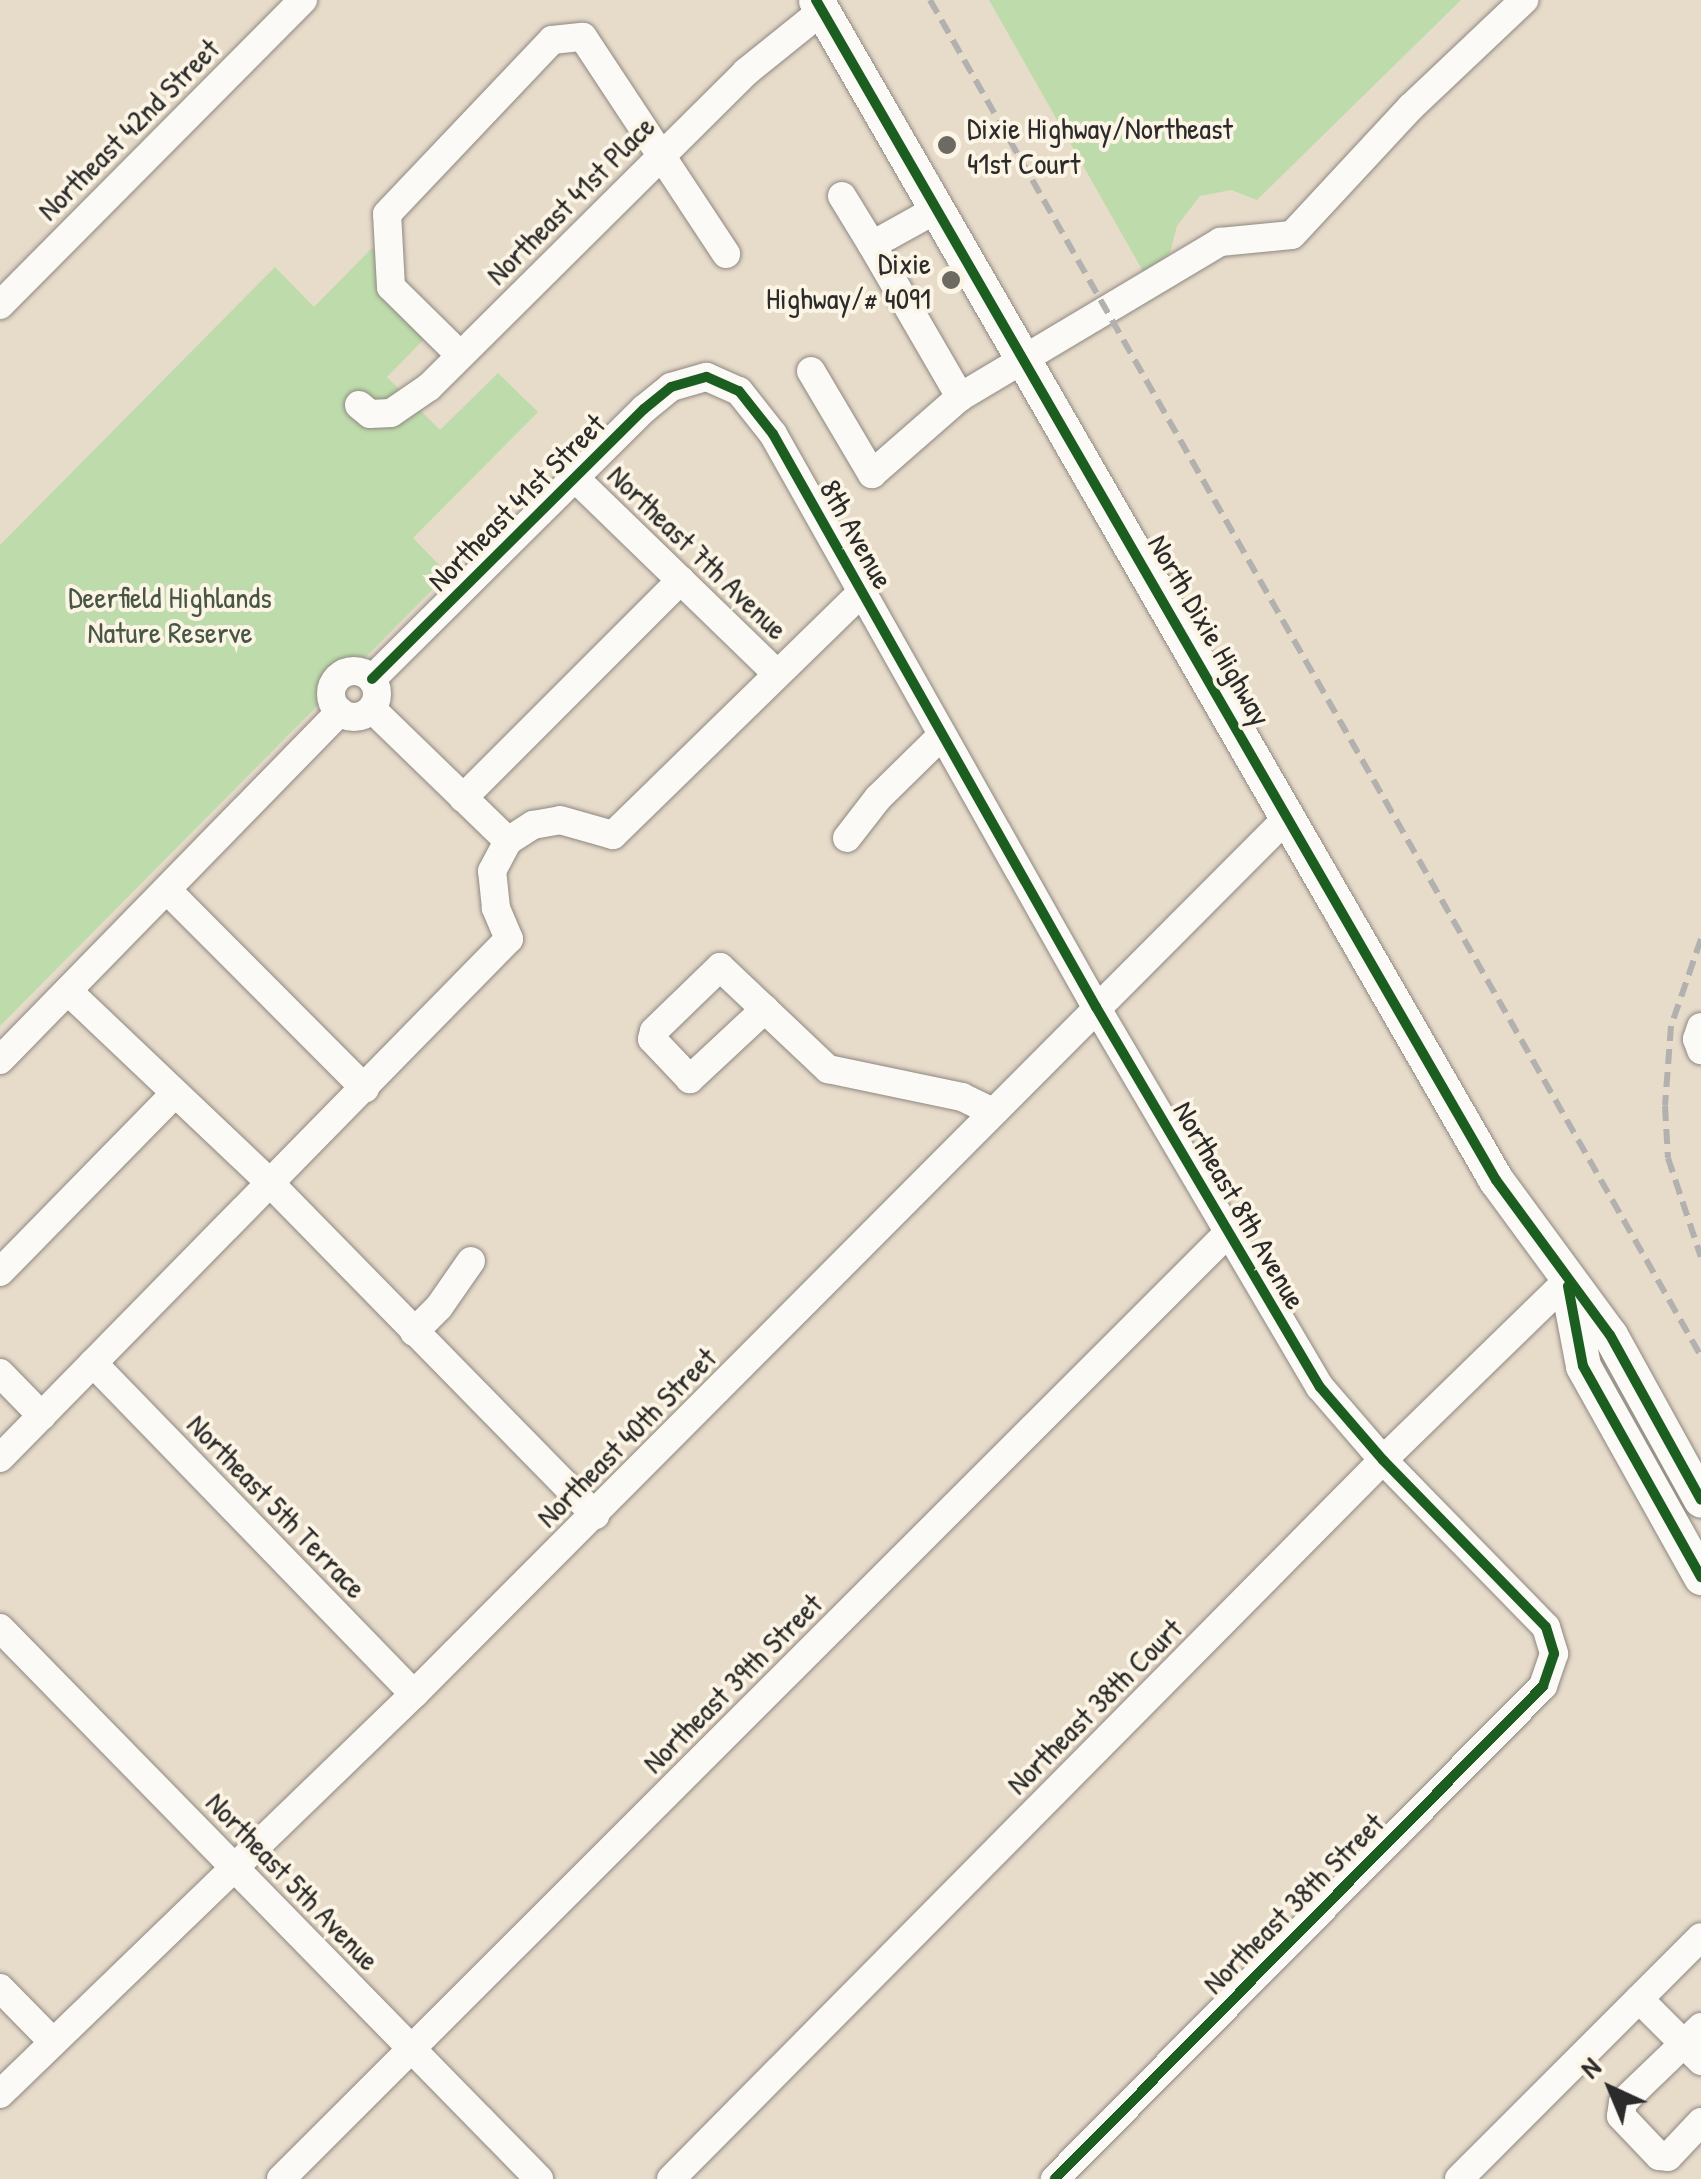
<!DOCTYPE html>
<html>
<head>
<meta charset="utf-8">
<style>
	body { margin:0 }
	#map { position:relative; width:1701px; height:2179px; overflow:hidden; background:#e7dbca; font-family:"Patrick Hand",sans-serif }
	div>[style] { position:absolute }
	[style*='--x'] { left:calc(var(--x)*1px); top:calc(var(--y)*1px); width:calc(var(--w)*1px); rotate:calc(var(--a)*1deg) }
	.green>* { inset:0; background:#bedcab }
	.roads { filter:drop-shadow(0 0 2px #8e8880) drop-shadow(0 0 2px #8e8880) }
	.minor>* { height:28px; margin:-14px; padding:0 14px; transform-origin:14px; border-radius:14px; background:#fbfaf7 }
	.minor>.ring { margin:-14px; padding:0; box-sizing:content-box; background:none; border:28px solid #fbfaf7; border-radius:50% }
	.major>* { height:35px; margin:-17.5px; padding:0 17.5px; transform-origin:17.5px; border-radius:17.5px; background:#fbfaf7 }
	.rail>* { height:6px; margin-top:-3px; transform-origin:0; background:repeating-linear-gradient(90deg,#b3b1af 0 15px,transparent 0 23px) }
	.cycleway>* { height:10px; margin:-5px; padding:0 5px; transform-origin:5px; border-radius:5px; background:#1b5e20 }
	.dots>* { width:28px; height:28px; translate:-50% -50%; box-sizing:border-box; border:5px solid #fcf5e5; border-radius:50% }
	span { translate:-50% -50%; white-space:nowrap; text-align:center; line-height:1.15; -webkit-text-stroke:8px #fcf5e5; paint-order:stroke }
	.poi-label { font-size:30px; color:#2b2b2b }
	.left { translate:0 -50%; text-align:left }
	.right { translate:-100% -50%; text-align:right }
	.street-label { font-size:30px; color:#2b2b2b }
	.park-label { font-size:30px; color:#485745 }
	.north { position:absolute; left:1561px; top:2039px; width:100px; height:100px; -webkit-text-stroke:8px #fcf5e5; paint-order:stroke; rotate:316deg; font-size:28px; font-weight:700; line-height:40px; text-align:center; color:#2b2b2b }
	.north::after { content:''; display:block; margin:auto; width:35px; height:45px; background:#2b2b2b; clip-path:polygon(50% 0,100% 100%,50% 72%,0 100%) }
</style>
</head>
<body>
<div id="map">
	<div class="green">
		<i style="clip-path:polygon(989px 0,1461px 0,1257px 200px,1231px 190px,1200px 196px,1177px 226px,1170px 253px,1144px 273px)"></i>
		<i style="clip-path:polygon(372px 248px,444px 319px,387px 377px,440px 430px,498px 373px,538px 412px,413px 538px,448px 574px,0 1026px,0 545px,275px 267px,314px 307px)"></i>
	</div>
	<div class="roads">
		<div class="minor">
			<i style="--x:842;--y:196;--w:57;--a:58.5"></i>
			<i style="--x:937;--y:209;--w:74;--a:151"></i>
			<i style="--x:872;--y:245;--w:176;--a:59.9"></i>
			<i style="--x:0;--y:305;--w:430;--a:-45.2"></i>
			<i style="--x:460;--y:355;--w:97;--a:-135.4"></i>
			<i style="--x:391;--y:287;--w:73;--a:-93.1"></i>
			<i style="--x:387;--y:214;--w:240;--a:-46.5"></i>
			<i style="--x:552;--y:40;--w:31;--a:-6"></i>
			<i style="--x:583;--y:37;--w:260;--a:56.6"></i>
			<i style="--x:811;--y:371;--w:120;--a:59.4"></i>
			<i style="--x:872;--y:474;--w:117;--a:-41.2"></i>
			<i style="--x:960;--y:397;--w:303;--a:-30.8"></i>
			<i style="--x:1220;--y:242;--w:72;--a:-5.6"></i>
			<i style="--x:1292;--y:235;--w:175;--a:-47.1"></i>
			<i style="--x:1411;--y:107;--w:156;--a:-43.4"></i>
			<i style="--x:359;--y:405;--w:14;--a:39"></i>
			<i style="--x:370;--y:414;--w:21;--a:-3"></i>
			<i style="--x:391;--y:413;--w:46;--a:-34.4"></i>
			<i style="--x:429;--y:387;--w:447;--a:-44.8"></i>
			<i style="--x:746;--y:72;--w:97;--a:-38.8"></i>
			<i style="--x:575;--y:478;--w:280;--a:44.1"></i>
			<i class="ring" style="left:331px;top:671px;width:18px;height:18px"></i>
			<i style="--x:372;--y:679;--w:383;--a:-44.8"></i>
			<i style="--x:644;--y:409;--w:35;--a:-39"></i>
			<i style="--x:671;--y:387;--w:37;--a:-16"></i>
			<i style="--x:707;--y:377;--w:35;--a:24"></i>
			<i style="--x:739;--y:391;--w:55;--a:51.7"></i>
			<i style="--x:773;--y:434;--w:658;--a:60.59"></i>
			<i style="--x:1096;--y:1007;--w:441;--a:59.5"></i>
			<i style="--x:1320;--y:1387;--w:96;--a:49.2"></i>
			<i style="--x:1383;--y:1460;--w:233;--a:45.7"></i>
			<i style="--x:1546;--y:1627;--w:28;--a:73"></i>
			<i style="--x:1554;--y:1654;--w:34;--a:109"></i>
			<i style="--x:1543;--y:1686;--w:694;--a:134.71"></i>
			<i style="--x:372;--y:709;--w:190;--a:44.1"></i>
			<i style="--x:463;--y:798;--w:308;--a:-45"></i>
			<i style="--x:847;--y:838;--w:51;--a:-52.2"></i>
			<i style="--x:878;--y:798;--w:90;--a:-44.5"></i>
			<i style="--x:168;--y:891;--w:279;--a:45.1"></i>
			<i style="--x:68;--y:991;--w:279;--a:43.5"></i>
			<i style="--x:270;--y:1183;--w:465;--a:45.6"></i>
			<i style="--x:765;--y:1009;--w:103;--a:137"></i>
			<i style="--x:690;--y:1079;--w:55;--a:-133.5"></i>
			<i style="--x:652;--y:1039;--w:8;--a:-76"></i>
			<i style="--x:654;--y:1031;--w:92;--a:-44.1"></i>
			<i style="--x:720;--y:967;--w:149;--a:43.4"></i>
			<i style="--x:828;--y:1069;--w:137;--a:11.8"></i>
			<i style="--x:962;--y:1097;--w:34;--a:26"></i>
			<i style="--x:1701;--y:1027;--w:13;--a:108"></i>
			<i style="--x:1697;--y:1039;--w:12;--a:70"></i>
			<i style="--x:0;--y:1060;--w:487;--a:-45.7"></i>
			<i style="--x:0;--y:1272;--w:250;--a:-45.6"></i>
			<i style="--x:414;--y:1332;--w:35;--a:-45"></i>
			<i style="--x:439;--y:1307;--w:56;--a:-55.2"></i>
			<i style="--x:93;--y:1363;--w:461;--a:45.9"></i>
			<i style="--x:0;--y:1373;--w:60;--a:45.7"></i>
			<i style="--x:0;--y:1458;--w:727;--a:-45.56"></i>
			<i style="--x:509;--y:939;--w:34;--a:-113"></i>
			<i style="--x:496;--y:908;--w:37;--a:-96"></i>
			<i style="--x:492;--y:871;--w:34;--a:-62"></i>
			<i style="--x:508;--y:841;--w:30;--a:-33"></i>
			<i style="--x:533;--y:825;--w:27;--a:-10"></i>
			<i style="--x:560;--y:820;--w:55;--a:15.8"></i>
			<i style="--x:613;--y:835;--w:347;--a:-44.3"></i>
			<i style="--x:0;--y:1628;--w:771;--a:45.63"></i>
			<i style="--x:0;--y:1988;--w:76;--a:45.5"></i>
			<i style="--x:1639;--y:1999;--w:88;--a:45"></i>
			<i style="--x:1701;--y:2027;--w:108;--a:136.1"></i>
			<i style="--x:1623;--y:2102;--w:14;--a:98"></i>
			<i style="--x:1621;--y:2116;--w:55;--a:46.5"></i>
			<i style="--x:1659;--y:2156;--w:9;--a:6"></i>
			<i style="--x:1668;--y:2157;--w:48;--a:-46.7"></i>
			<i style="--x:0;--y:2094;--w:576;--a:-44.01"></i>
			<i style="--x:414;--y:1694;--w:1240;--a:-45.1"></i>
			<i style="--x:281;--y:2179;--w:1339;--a:-44.97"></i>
			<i style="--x:671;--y:2179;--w:1012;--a:-45.28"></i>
			<i style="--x:1383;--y:1460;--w:257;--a:-44.2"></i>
			<i style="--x:1459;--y:2179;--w:342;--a:-45"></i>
		</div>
		<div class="major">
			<i style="--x:816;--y:0;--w:1362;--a:60.05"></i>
			<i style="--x:1496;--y:1180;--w:192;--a:53.7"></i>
			<i style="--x:1610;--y:1335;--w:188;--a:61.1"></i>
			<i style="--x:1568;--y:1287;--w:80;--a:79.2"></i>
			<i style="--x:1583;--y:1366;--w:242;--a:60.8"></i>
		</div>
	</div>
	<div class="rail">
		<i style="--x:930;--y:0;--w:1560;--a:60.38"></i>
		<i style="--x:1701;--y:939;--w:92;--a:109"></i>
		<i style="--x:1671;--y:1026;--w:80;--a:94.3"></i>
		<i style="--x:1665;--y:1106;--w:52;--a:86.7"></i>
		<i style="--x:1668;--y:1158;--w:104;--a:71.6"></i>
	</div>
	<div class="cycleway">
		<i style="--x:816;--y:0;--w:1362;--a:60.05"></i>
		<i style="--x:1496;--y:1180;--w:192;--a:53.7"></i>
		<i style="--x:1610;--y:1335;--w:188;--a:61.1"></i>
		<i style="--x:372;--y:679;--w:383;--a:-44.8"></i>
		<i style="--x:644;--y:409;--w:35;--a:-39"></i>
		<i style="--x:671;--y:387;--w:37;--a:-16"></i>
		<i style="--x:707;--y:377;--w:35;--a:24"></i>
		<i style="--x:739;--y:391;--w:55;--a:51.7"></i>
		<i style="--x:773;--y:434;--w:658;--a:60.59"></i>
		<i style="--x:1096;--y:1007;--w:441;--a:59.5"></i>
		<i style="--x:1320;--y:1387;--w:96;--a:49.2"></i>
		<i style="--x:1383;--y:1460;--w:233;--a:45.7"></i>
		<i style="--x:1546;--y:1627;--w:28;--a:73"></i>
		<i style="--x:1554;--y:1654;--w:34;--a:109"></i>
		<i style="--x:1543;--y:1686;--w:694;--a:134.71"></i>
		<i style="--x:1568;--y:1286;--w:81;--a:79.4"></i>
		<i style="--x:1583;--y:1366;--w:242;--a:60.8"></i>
	</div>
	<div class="dots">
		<i style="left:947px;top:145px;background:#6d6963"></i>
		<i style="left:951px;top:280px;background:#6d6963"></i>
	</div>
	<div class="poi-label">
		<span class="left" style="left:967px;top:145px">Dixie Highway/Northeast<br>41st Court</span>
		<span class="right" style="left:931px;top:280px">Dixie<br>Highway/# 4091</span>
	</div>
	<div class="street-label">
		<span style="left:128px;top:129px;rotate:-45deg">Northeast 42nd Street</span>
		<span style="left:570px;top:200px;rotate:-45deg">Northeast 41st Place</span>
		<span style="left:516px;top:502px;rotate:-45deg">Northeast 41st Street</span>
		<span style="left:857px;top:534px;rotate:61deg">8th Avenue</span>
		<span style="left:698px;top:552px;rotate:44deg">Northeast 7th Avenue</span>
		<span style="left:1210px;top:630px;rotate:60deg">North Dixie Highway</span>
		<span style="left:1240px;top:1205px;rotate:60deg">Northeast 8th Avenue</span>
		<span style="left:626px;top:1437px;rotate:-45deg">Northeast 40th Street</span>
		<span style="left:277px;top:1506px;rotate:46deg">Northeast 5th Terrace</span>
		<span style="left:732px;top:1683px;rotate:-45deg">Northeast 39th Street</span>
		<span style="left:1094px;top:1706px;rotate:-45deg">Northeast 38th Court</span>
		<span style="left:293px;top:1881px;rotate:46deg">Northeast 5th Avenue</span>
		<span style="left:1293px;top:1903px;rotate:-45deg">Northeast 38th Street</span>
	</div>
	<div class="park-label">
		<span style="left:170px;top:614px">Deerfield Highlands<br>Nature Reserve</span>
	</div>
	<div class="north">N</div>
</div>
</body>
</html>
